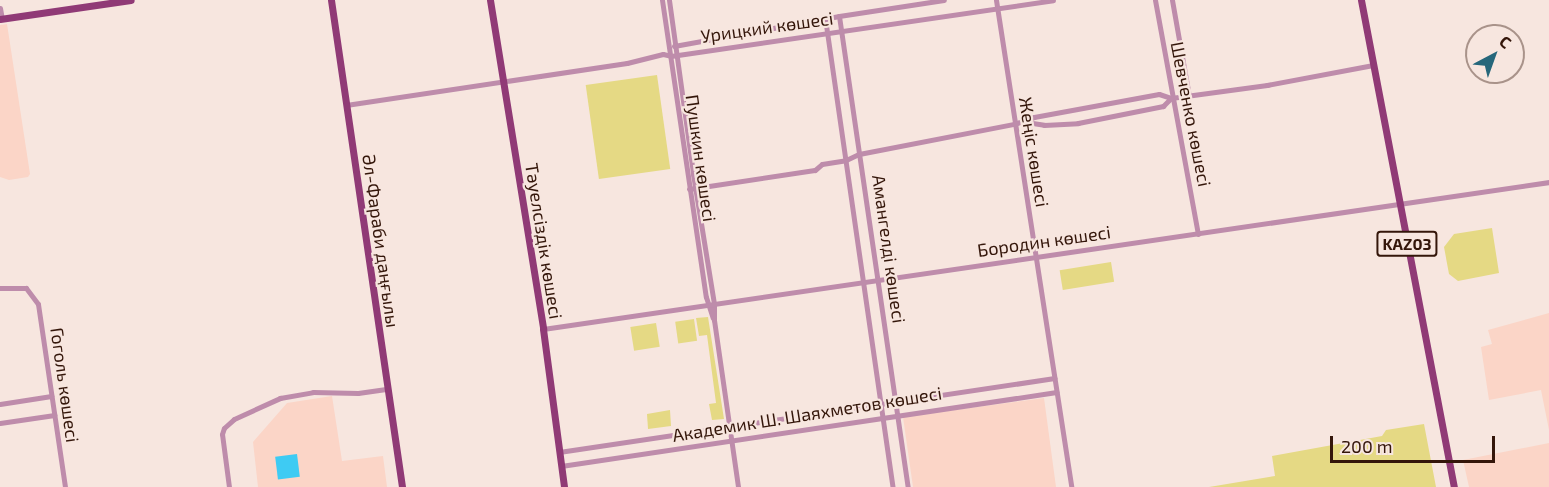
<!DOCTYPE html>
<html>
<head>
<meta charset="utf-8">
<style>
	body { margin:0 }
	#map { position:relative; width:1549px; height:487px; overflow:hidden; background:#f7e6df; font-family:"Exo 2",sans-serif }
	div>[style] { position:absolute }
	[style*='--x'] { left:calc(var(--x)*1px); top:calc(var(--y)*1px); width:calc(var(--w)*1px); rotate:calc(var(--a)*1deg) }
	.built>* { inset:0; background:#fbd5c7 }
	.green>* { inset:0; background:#e5d984; transform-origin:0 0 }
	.water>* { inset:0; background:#3ecbf3; transform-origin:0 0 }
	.minor>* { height:5px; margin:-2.5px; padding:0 2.5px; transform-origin:2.5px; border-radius:2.5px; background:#be8cab }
	.major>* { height:7px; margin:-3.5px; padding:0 3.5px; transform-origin:3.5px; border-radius:3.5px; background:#903a76 }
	span { translate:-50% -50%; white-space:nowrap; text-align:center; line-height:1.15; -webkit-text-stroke:4.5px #f7e6df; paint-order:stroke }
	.shield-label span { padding:2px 4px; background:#f7e6df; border:2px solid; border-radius:4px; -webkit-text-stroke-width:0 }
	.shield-label { font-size:16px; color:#34160a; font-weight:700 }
	.street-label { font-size:18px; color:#34160a }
	.north { position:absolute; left:1465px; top:24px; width:60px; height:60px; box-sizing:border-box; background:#f7e6df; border:2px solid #a9938a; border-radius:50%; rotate:41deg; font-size:16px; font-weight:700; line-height:24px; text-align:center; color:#34160a }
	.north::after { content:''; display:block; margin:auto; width:21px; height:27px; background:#26677b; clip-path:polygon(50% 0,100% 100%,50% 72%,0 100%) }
	.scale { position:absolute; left:1330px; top:436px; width:165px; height:27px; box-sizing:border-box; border:3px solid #34160a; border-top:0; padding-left:8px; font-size:18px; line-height:21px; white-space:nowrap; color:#34160a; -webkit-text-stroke:4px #f7e6df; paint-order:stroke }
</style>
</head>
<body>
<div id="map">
	<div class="built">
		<i style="clip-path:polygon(7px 24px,30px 174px,28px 177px,9px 180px,0 177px,0 25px)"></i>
		<i style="clip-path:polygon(1549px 313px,1549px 430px,1541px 390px,1489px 400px,1481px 347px,1492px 344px,1488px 330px)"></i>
		<i style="clip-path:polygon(332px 396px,342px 461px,383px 456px,387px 487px,258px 487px,253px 442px,287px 403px)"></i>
		<i style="clip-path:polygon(1044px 398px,1056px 487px,913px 487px,903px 417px)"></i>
		<i style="clip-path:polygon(1549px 443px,1549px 487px,1469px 487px,1463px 460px)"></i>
	</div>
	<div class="green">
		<i style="left:657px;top:75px;width:95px;height:72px;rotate:82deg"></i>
		<i style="clip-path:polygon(1492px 228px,1499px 273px,1458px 281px,1449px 274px,1444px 247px,1454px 234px)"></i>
		<i style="left:1111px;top:262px;width:20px;height:52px;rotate:81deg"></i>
		<i style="clip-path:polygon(708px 317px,724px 419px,712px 420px,709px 404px,716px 403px,707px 335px,699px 336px,696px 318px)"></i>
		<i style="left:694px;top:319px;width:22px;height:19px;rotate:82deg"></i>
		<i style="left:656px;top:323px;width:24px;height:26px;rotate:81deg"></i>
		<i style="clip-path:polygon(670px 410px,671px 426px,648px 429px,647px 414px)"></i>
		<i style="clip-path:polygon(1424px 424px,1436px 487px,1209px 487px,1275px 476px,1272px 456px,1382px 436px,1386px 430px)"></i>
	</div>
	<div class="water">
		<i style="left:297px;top:454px;width:23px;height:22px;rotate:83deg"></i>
	</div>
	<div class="minor">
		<i style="--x:662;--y:0;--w:300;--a:81.6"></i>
		<i style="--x:706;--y:297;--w:22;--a:72"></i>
		<i style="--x:669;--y:0;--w:176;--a:82.1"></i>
		<i style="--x:693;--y:174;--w:132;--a:80.8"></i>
		<i style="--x:714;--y:304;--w:16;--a:90"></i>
		<i style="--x:714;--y:320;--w:169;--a:81.8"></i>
		<i style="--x:996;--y:0;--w:493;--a:81.2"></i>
		<i style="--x:1155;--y:0;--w:238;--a:79.6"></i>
		<i style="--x:1172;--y:0;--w:97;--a:80"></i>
		<i style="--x:0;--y:8;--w:11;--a:80"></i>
		<i style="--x:839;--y:16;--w:476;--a:81.7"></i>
		<i style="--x:825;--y:18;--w:474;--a:81.8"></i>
		<i style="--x:674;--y:46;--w:168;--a:-10.3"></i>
		<i style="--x:839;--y:16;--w:106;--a:-8.7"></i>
		<i style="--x:1171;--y:98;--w:97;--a:-7.7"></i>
		<i style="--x:1267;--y:85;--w:108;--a:-10.7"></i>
		<i style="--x:346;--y:105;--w:284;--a:-8.5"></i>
		<i style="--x:627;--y:63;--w:37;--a:-14"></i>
		<i style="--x:663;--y:54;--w:8;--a:14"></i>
		<i style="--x:671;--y:56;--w:386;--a:-8.3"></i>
		<i style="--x:1026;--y:122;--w:18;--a:9"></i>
		<i style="--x:1044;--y:125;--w:34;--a:-3"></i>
		<i style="--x:1078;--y:123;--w:87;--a:-11.3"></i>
		<i style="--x:1163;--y:106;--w:11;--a:-45"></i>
		<i style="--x:689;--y:189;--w:127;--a:-8.6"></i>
		<i style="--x:815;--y:170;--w:9;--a:-41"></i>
		<i style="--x:822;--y:164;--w:24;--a:-9"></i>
		<i style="--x:846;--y:160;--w:14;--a:-25"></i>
		<i style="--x:859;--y:154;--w:158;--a:-11"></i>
		<i style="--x:1014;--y:124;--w:21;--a:-19"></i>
		<i style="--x:1034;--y:117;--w:127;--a:-10.4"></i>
		<i style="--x:1159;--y:94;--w:13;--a:18"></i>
		<i style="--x:0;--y:288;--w:26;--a:0"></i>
		<i style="--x:26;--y:288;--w:20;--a:53"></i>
		<i style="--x:38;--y:304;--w:185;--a:81.6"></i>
		<i style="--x:543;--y:329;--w:1017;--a:-8.31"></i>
		<i style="--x:0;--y:404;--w:52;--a:-8.9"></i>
		<i style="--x:0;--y:423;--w:55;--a:-8.4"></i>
		<i style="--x:559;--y:452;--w:501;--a:-8.49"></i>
		<i style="--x:561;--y:466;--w:501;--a:-8.49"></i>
		<i style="--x:229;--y:487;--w:53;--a:-97.5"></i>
		<i style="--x:222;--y:434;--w:6;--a:-72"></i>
		<i style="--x:224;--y:428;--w:13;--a:-42"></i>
		<i style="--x:234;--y:419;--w:51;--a:-24.5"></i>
		<i style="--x:280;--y:398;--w:34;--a:-10"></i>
		<i style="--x:313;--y:392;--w:45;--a:1.3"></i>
		<i style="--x:358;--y:393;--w:30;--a:-8"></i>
	</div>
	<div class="major">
		<i style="--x:331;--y:0;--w:492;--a:81.7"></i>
		<i style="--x:490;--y:0;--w:333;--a:80.8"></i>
		<i style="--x:543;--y:329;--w:159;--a:82.4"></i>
		<i style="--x:1361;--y:0;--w:496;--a:79.2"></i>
		<i style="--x:0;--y:19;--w:132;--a:-8.3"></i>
	</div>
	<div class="shield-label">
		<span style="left:1407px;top:244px">KАZ03</span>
	</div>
	<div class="street-label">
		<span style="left:767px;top:27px;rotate:-8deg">Урицкий көшесі</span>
		<span style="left:1191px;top:114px;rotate:79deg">Шевченко көшесі</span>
		<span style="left:1034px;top:152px;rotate:81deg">Жеңіс көшесі</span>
		<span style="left:701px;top:158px;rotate:82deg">Пушкин көшесі</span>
		<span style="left:381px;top:241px;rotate:82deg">Әл-Фараби даңғылы</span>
		<span style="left:544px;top:241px;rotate:81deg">Тәуелсіздік көшесі</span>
		<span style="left:1044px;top:241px;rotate:-8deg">Бородин көшесі</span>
		<span style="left:889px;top:249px;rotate:82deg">Амангелді көшесі</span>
		<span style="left:65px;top:385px;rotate:82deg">Гоголь көшесі</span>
		<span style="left:807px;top:414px;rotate:-9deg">Академик Ш. Шаяхметов көшесі</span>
	</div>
	<div class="north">С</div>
	<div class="scale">200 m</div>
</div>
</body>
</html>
